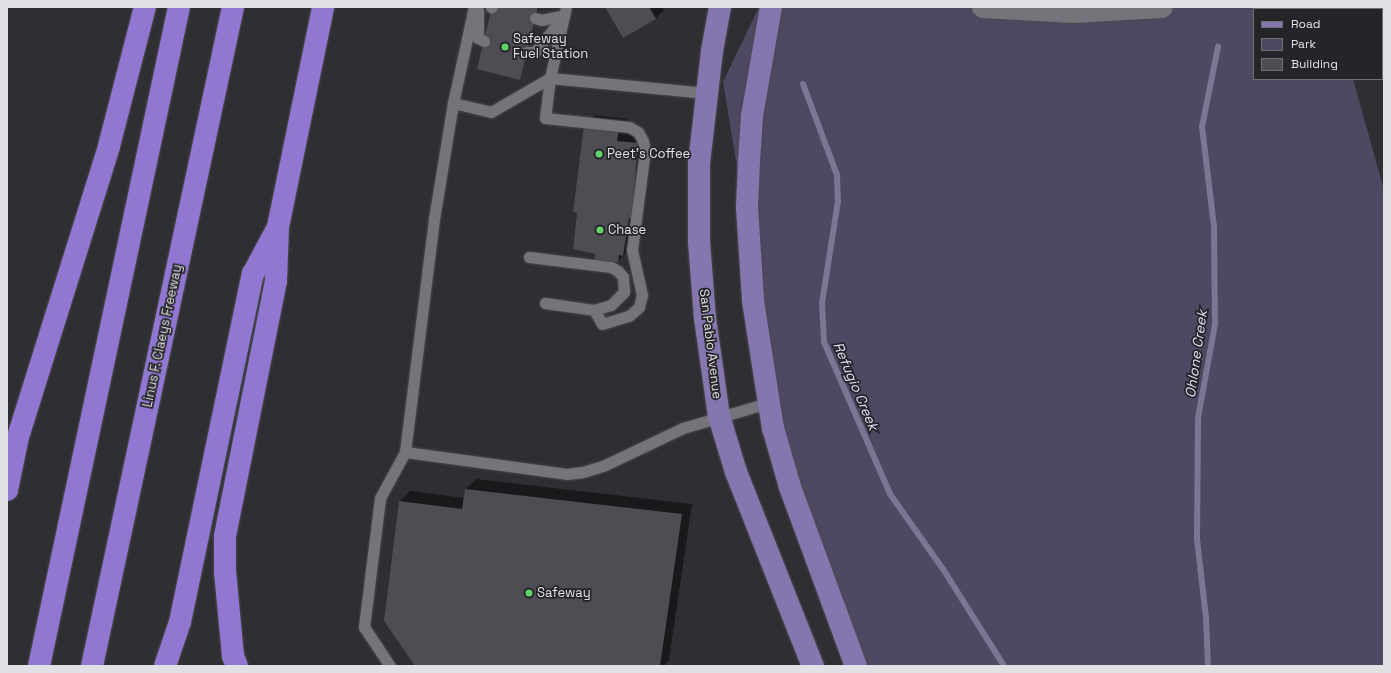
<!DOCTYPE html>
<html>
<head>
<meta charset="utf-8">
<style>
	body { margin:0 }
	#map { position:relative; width:1391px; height:673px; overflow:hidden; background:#2f2e33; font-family:"Space Grotesk",sans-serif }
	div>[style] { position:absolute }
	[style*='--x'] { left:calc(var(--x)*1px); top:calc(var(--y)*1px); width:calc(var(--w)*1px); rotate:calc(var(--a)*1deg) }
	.green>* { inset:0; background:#4e4862 }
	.shadow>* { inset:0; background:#0007 }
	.stream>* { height:6px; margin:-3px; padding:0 3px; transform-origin:3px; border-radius:3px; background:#7c7594 }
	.building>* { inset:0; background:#4e4d53 }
	.roads { filter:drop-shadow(0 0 1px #4c4b4f) drop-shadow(0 0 1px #4c4b4f) }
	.service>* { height:11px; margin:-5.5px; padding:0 5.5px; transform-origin:5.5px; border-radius:5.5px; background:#75747a }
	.minor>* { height:22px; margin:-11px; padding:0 11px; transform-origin:11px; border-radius:11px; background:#75747a }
	.tertiary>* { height:22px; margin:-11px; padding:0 11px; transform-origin:11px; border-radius:11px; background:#75747a }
	.primary>* { height:22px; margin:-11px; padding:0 11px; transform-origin:11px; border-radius:11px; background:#8576af }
	.motorway>* { height:22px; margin:-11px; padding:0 11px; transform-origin:11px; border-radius:11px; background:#9077d2 }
	.dots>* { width:11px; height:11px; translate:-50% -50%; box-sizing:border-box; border:2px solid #252429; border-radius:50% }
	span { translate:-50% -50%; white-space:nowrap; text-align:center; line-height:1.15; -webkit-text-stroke:3.5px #252429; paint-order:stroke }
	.poi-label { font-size:13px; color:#e1e0e4 }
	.left { translate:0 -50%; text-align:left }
	.street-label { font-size:13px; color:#e1e0e4 }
	.water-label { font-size:14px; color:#e4dff6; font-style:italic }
	.frame { position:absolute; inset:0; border:8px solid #e1e0e4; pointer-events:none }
	.legend { position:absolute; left:1253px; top:8px; width:130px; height:72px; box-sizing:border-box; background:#252429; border:1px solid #706f74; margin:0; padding:5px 7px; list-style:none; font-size:12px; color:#e1e0e4 }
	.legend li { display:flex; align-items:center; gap:8px; height:20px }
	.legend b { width:20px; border:1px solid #706f74 }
</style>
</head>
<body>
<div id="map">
	<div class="green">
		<i style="clip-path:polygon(759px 7px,1334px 7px,1335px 9px,1254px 9px,1254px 79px,1353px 79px,1384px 190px,1384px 666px,857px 666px,804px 523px,769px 361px,723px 82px)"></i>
	</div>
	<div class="shadow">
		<i style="clip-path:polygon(493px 7px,539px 7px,519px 79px)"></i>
		<i style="clip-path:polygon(606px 7px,662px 7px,664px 10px,656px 18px,624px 37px)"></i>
		<i style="clip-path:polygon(595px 115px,628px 119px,627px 131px,647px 134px,642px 207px,628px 251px,618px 261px,585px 126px)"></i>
		<i style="clip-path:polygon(476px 479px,692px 504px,669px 660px,664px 666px,416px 666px,400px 501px,410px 491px,465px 498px,466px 489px)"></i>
	</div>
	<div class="stream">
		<i style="--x:803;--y:84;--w:97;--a:69.5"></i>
		<i style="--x:837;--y:175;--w:26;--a:88"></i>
		<i style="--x:838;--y:201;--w:103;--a:98.9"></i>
		<i style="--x:822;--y:303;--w:39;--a:87"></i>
		<i style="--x:824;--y:342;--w:166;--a:66.5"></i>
		<i style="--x:890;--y:494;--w:92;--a:54.8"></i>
		<i style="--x:943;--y:569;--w:115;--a:57.8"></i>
		<i style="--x:1208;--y:666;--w:48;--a:-92.4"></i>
		<i style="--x:1206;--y:618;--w:80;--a:-96.5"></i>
		<i style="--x:1197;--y:539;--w:121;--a:-89.5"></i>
		<i style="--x:1198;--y:418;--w:96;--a:-79.7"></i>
		<i style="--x:1215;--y:324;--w:97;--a:-90.6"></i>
		<i style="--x:1214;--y:227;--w:101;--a:-96.8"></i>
		<i style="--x:1202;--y:127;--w:82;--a:-78.7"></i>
	</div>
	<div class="building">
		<i style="clip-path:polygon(492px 7px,538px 7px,520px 80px,477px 69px)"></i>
		<i style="clip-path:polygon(605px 7px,649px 7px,656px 19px,623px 38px)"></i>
		<i style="clip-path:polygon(584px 125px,619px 129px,617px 141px,638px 143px,632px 219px,629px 218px,623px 256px,619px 255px,618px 262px,595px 260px,595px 254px,573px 249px,577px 213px,573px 212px)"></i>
		<i style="clip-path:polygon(465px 489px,682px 514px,660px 666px,415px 666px,384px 621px,399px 501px,462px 509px)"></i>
	</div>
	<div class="roads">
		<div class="service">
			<i style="--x:491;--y:7;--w:1;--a:45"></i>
			<i style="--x:478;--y:11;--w:27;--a:90"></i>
			<i style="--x:478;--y:38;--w:7;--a:27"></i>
			<i style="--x:535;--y:18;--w:6;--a:18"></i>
			<i style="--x:541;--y:20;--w:24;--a:-12"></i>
			<i style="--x:527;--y:52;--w:8;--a:0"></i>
			<i style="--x:535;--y:52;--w:43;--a:-51.5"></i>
			<i style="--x:453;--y:103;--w:39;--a:13"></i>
			<i style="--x:491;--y:112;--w:68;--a:-30"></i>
			<i style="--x:550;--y:78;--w:157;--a:5.5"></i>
			<i style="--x:529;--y:257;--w:83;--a:7"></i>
			<i style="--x:611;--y:267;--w:8;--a:30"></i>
			<i style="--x:618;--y:271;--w:8;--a:50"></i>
			<i style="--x:623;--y:277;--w:15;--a:86"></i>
			<i style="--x:624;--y:292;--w:18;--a:135"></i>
			<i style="--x:611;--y:305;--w:18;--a:164"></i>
			<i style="--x:545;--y:303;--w:49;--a:8.1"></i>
			<i style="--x:594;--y:310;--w:16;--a:60"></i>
			<i style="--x:602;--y:324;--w:28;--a:-17"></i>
			<i style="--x:629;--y:316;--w:13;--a:-42"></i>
			<i style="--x:639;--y:307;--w:12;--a:-76"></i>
			<i style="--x:642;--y:295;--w:46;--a:-102.5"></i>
			<i style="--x:632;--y:250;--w:101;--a:-82.6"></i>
			<i style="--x:645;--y:150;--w:9;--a:-103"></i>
			<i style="--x:643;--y:141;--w:10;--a:-119"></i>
			<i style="--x:638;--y:132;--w:10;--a:-151"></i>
			<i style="--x:629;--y:127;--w:84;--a:-173.9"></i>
			<i style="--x:545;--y:118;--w:40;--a:-82.9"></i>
			<i style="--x:550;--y:78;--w:73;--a:-77.3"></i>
			<i style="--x:405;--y:452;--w:163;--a:7.7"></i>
			<i style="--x:567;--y:474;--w:16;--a:-7"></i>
			<i style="--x:583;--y:472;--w:21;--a:-17"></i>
			<i style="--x:603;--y:466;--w:89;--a:-25.4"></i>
			<i style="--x:683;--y:428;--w:89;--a:-16.4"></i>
			<i style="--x:390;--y:666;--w:47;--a:-123.7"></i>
			<i style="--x:364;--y:627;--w:130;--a:-82.9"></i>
			<i style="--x:380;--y:498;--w:52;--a:-61.5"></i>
			<i style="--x:405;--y:452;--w:235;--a:-82.9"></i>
			<i style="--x:434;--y:219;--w:118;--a:-80.7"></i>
			<i style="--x:453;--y:103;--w:98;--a:-77.7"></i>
		</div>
		<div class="minor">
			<i style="--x:1382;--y:14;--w:6;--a:72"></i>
		</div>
		<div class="tertiary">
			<i style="--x:983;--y:7;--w:91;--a:3.1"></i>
			<i style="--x:1074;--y:12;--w:88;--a:-3.3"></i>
		</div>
		<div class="primary">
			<i style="--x:720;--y:7;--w:45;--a:100.3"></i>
			<i style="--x:712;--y:51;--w:113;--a:96.6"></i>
			<i style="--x:699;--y:163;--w:79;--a:90"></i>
			<i style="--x:699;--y:242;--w:76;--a:85.5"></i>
			<i style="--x:705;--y:318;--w:99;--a:81.9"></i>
			<i style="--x:719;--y:416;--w:59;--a:73.1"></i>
			<i style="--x:736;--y:472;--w:209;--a:68.4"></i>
			<i style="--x:771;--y:7;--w:111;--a:99.9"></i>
			<i style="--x:752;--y:116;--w:45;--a:93.8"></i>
			<i style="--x:749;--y:161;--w:46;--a:92.5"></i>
			<i style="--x:747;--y:207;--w:94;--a:86.3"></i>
			<i style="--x:753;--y:301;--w:129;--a:81.1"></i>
			<i style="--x:773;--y:428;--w:61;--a:73.9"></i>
			<i style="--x:790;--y:487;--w:191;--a:69.8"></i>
		</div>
		<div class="motorway">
			<i style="--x:7;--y:490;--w:54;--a:-78.3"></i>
			<i style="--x:18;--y:437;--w:305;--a:-72.6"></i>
			<i style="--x:109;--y:146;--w:144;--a:-75.5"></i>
			<i style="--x:39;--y:666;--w:674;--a:-78.01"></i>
			<i style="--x:92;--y:666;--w:674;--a:-77.92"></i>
			<i style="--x:165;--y:666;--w:46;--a:-71.2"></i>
			<i style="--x:180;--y:622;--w:356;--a:-78.2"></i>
			<i style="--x:253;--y:274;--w:49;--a:-61.9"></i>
			<i style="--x:237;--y:666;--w:11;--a:-112"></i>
			<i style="--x:233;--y:656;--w:84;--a:-95.4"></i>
			<i style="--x:225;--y:572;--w:36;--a:-90"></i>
			<i style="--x:225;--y:536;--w:260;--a:-78.7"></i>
			<i style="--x:276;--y:281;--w:54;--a:-87.9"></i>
			<i style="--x:278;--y:227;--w:225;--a:-78.4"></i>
		</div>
	</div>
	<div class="dots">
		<i style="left:505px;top:47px;background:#61d46a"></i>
		<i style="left:599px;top:154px;background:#61d46a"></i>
		<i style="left:600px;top:230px;background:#61d46a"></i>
		<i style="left:529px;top:593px;background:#61d46a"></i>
	</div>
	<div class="poi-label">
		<span class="left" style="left:513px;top:47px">Safeway<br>Fuel Station</span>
		<span class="left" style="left:607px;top:154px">Peet's Coffee</span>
		<span class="left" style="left:608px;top:230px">Chase</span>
		<span class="left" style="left:537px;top:593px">Safeway</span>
	</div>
	<div class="street-label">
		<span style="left:163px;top:336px;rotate:-78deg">Linus F. Claeys Freeway</span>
		<span style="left:710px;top:344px;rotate:83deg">San Pablo Avenue</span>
	</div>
	<div class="water-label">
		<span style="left:1196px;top:354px;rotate:-82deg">Ohlone Creek</span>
		<span style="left:856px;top:386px;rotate:67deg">Refugio Creek</span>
	</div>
	<div class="frame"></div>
	<ul class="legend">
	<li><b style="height:5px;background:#8576af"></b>Road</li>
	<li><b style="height:11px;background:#4e4862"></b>Park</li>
	<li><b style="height:11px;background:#4e4d53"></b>Building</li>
	</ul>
</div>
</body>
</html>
